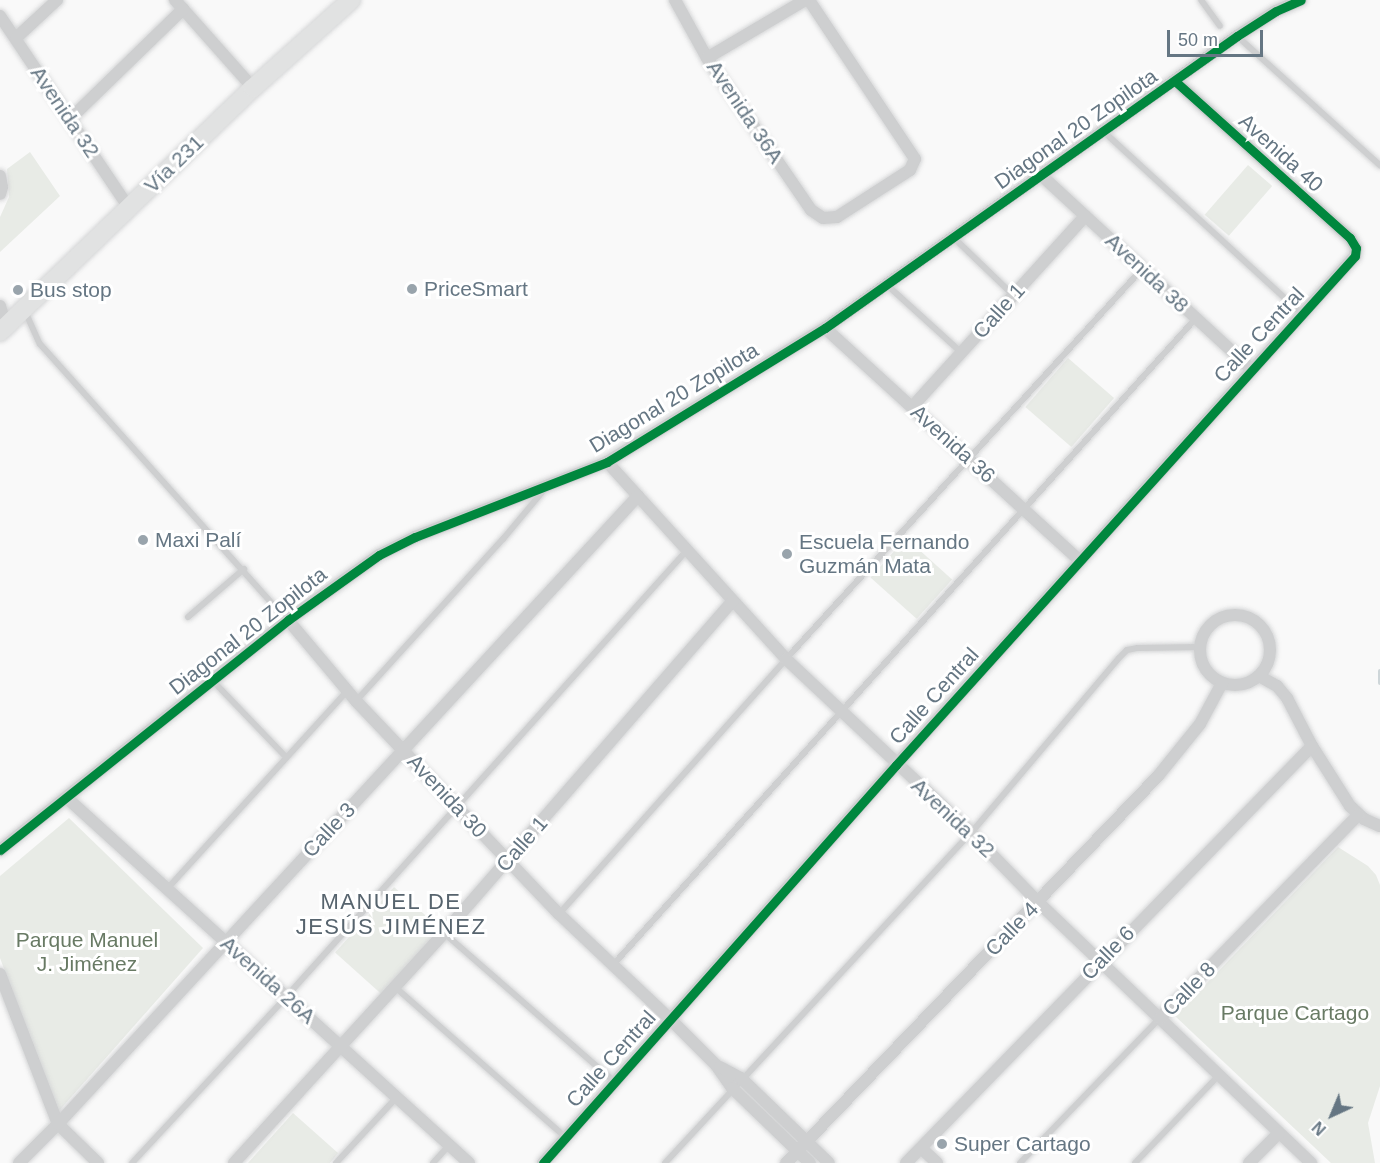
<!DOCTYPE html>
<html>
<head>
<meta charset="utf-8">
<style>
	body { margin:0 }
	#map { position:relative; width:1380px; height:1163px; overflow:hidden; background:#f9f9f9; font-family:Helvetica,sans-serif }
	div>[style] { position:absolute }
	[style*='--x'] { left:calc(var(--x)*1px); top:calc(var(--y)*1px); width:calc(var(--w)*1px); rotate:calc(var(--a)*1deg) }
	.green>* { inset:0; background:#e8ebe6; transform-origin:0 0 }
	.stream>* { height:4px; margin:-2px; padding:0 2px; transform-origin:2px; border-radius:2px; background:#ced6d9 }
	.roads { filter:drop-shadow(0 0 2px #d5d6d7) drop-shadow(0 0 2px #d5d6d7) }
	.lane>* { height:6px; margin:-3px; padding:0 3px; transform-origin:3px; border-radius:3px; background:#cecfd0 }
	.street>* { height:12px; margin:-6px; padding:0 6px; transform-origin:6px; border-radius:6px; background:#cecfd0 }
	.street>.ring { margin:-6px; padding:0; box-sizing:content-box; background:none; border:12px solid #cecfd0; border-radius:50% }
	.secondary>* { height:18px; margin:-9px; padding:0 9px; transform-origin:9px; border-radius:9px; background:#e1e2e2 }
	.cycleway>* { height:9px; margin:-4.5px; padding:0 4.5px; transform-origin:4.5px; border-radius:4.5px; background:#00873e }
	.dots>* { width:16px; height:16px; translate:-50% -50%; box-sizing:border-box; border:3px solid #fff; border-radius:50% }
	span { translate:-50% -50%; white-space:nowrap; text-align:center; line-height:1.15; -webkit-text-stroke:6px #fff; paint-order:stroke }
	.street-label { font-size:21px; color:#657683 }
	.poi-label { font-size:21px; color:#657683 }
	.left { translate:0 -50%; text-align:left }
	.park-label { font-size:21px; color:#687a64 }
	.neighbourhood-label { font-size:22px; color:#57646e; letter-spacing:1.5px }
	.north { position:absolute; left:1302px; top:1085px; width:60px; height:60px; -webkit-text-stroke:4px #fff; paint-order:stroke; rotate:224deg; font-size:16px; font-weight:700; line-height:24px; text-align:center; color:#657683 }
	.north::after { content:''; display:block; margin:auto; width:21px; height:27px; background:#657683; clip-path:polygon(50% 0,100% 100%,50% 72%,0 100%) }
	.scale { position:absolute; left:1167px; top:30px; width:96px; height:27px; box-sizing:border-box; border:3px solid #657683; border-top:0; padding-left:8px; font-size:18px; line-height:21px; white-space:nowrap; color:#657683; -webkit-text-stroke:4px #fff; paint-order:stroke }
</style>
</head>
<body>
<div id="map">
	<div class="green">
		<i style="clip-path:polygon(30px 152px,60px 196px,0 252px,0 217px,9px 197px,7px 169px)"></i>
		<i style="left:1248px;top:165px;width:32px;height:66px;rotate:41deg"></i>
		<i style="left:1068px;top:358px;width:61px;height:65px;rotate:41deg"></i>
		<i style="left:906px;top:538px;width:62px;height:53px;rotate:42deg"></i>
		<i style="clip-path:polygon(69px 818px,203px 948px,58px 1112px,0 958px,0 876px)"></i>
		<i style="clip-path:polygon(1338px 847px,1368px 866px,1376px 875px,1380px 885px,1380px 1086px,1368px 1123px,1375px 1163px,1331px 1163px,1175px 1016px)"></i>
		<i style="left:394px;top:887px;width:63px;height:88px;rotate:42deg"></i>
		<i style="clip-path:polygon(293px 1113px,338px 1153px,330px 1163px,248px 1163px)"></i>
	</div>
	<div class="stream">
		<i style="--x:1380;--y:671;--w:12;--a:90"></i>
	</div>
	<div class="roads">
		<div class="lane">
			<i style="--x:1201;--y:0;--w:32;--a:54"></i>
			<i style="--x:1237;--y:36;--w:193;--a:42.1"></i>
			<i style="--x:1103;--y:131;--w:270;--a:42.6"></i>
			<i style="--x:954;--y:238;--w:82;--a:44"></i>
			<i style="--x:887;--y:285;--w:100;--a:42.2"></i>
			<i style="--x:25;--y:311;--w:36;--a:66"></i>
			<i style="--x:40;--y:344;--w:370;--a:48.2"></i>
			<i style="--x:188;--y:617;--w:74;--a:-40.6"></i>
			<i style="--x:213;--y:681;--w:105;--a:46.2"></i>
			<i style="--x:356;--y:701;--w:219;--a:-47.8"></i>
			<i style="--x:503;--y:539;--w:62;--a:-50.2"></i>
			<i style="--x:167;--y:889;--w:268;--a:-47.7"></i>
			<i style="--x:559;--y:914;--w:341;--a:-48.3"></i>
			<i style="--x:786;--y:659;--w:528;--a:-47.61"></i>
			<i style="--x:444;--y:933;--w:227;--a:41.1"></i>
			<i style="--x:612;--y:966;--w:872;--a:-47.97"></i>
			<i style="--x:395;--y:987;--w:227;--a:41.4"></i>
			<i style="--x:132;--y:1163;--w:226;--a:-47.1"></i>
			<i style="--x:286;--y:997;--w:601;--a:-48.1"></i>
			<i style="--x:336;--y:1163;--w:90;--a:-47.3"></i>
			<i style="--x:433;--y:1163;--w:24;--a:-48"></i>
			<i style="--x:665;--y:1163;--w:450;--a:-47.2"></i>
			<i style="--x:971;--y:833;--w:229;--a:-49.8"></i>
			<i style="--x:1119;--y:658;--w:11;--a:-45"></i>
			<i style="--x:1127;--y:650;--w:10;--a:-11"></i>
			<i style="--x:1137;--y:648;--w:63;--a:-0.9"></i>
			<i style="--x:1020;--y:1163;--w:202;--a:-46"></i>
			<i style="--x:1135;--y:1163;--w:122;--a:-46.3"></i>
		</div>
		<div class="street">
			<i style="--x:175;--y:0;--w:118;--a:48.4"></i>
			<i style="--x:675;--y:0;--w:66;--a:61.1"></i>
			<i style="--x:707;--y:58;--w:184;--a:55.6"></i>
			<i style="--x:811;--y:210;--w:14;--a:34"></i>
			<i style="--x:823;--y:218;--w:14;--a:-4"></i>
			<i style="--x:837;--y:217;--w:87;--a:-32.8"></i>
			<i style="--x:910;--y:170;--w:12;--a:-66"></i>
			<i style="--x:915;--y:159;--w:191;--a:-123.7"></i>
			<i style="--x:0;--y:16;--w:231;--a:56.1"></i>
			<i style="--x:16;--y:38;--w:56;--a:-42.8"></i>
			<i style="--x:707;--y:58;--w:114;--a:-30.6"></i>
			<i style="--x:70;--y:119;--w:158;--a:-44.2"></i>
			<i style="--x:0;--y:176;--w:11;--a:80"></i>
			<i style="--x:2;--y:187;--w:7;--a:106"></i>
			<i style="--x:1042;--y:176;--w:284;--a:42.7"></i>
			<i style="--x:0;--y:306;--w:22;--a:74"></i>
			<i style="--x:825;--y:328;--w:345;--a:42.4"></i>
			<i style="--x:912;--y:407;--w:258;--a:-47.8"></i>
			<i style="--x:607;--y:462;--w:266;--a:47.7"></i>
			<i style="--x:786;--y:659;--w:254;--a:43.2"></i>
			<i style="--x:971;--y:833;--w:96;--a:45.8"></i>
			<i style="--x:1038;--y:902;--w:378;--a:43.7"></i>
			<i class="ring" style="left:1200px;top:615px;width:58px;height:58px"></i>
			<i style="--x:288;--y:620;--w:106;--a:50"></i>
			<i style="--x:356;--y:701;--w:294;--a:46.4"></i>
			<i style="--x:559;--y:914;--w:154;--a:43.4"></i>
			<i style="--x:671;--y:1020;--w:64;--a:45"></i>
			<i style="--x:716;--y:1065;--w:28;--a:55"></i>
			<i style="--x:732;--y:1088;--w:108;--a:43.9"></i>
			<i style="--x:1259;--y:676;--w:21;--a:29"></i>
			<i style="--x:1277;--y:686;--w:16;--a:50"></i>
			<i style="--x:1287;--y:698;--w:54;--a:62.5"></i>
			<i style="--x:1312;--y:746;--w:71;--a:57.7"></i>
			<i style="--x:1350;--y:806;--w:19;--a:43"></i>
			<i style="--x:1364;--y:819;--w:17;--a:24"></i>
			<i style="--x:67;--y:798;--w:543;--a:42.24"></i>
			<i style="--x:0;--y:850;--w:369;--a:-38.6"></i>
			<i style="--x:288;--y:620;--w:112;--a:-35.5"></i>
			<i style="--x:379;--y:555;--w:40;--a:-26.6"></i>
			<i style="--x:415;--y:537;--w:206;--a:-21.3"></i>
			<i style="--x:607;--y:462;--w:256;--a:-31.6"></i>
			<i style="--x:825;--y:328;--w:505;--a:-35.33"></i>
			<i style="--x:1237;--y:36;--w:46;--a:-32.7"></i>
			<i style="--x:1276;--y:11;--w:27;--a:-24"></i>
			<i style="--x:0;--y:974;--w:161;--a:68.9"></i>
			<i style="--x:58;--y:1124;--w:56;--a:44.3"></i>
			<i style="--x:1160;--y:1018;--w:284;--a:-45.7"></i>
			<i style="--x:720;--y:1067;--w:24;--a:28"></i>
			<i style="--x:741;--y:1078;--w:122;--a:44"></i>
			<i style="--x:921;--y:1148;--w:22;--a:43"></i>
			<i style="--x:19;--y:1163;--w:55;--a:-45"></i>
			<i style="--x:58;--y:1124;--w:855;--a:-47.28"></i>
			<i style="--x:234;--y:1163;--w:311;--a:-47.6"></i>
			<i style="--x:444;--y:933;--w:440;--a:-49"></i>
			<i style="--x:543;--y:1163;--w:532;--a:-48.43"></i>
			<i style="--x:896;--y:765;--w:685;--a:-47.96"></i>
			<i style="--x:1355;--y:256;--w:8;--a:-83"></i>
			<i style="--x:1356;--y:248;--w:12;--a:-121"></i>
			<i style="--x:1350;--y:238;--w:235;--a:-138.1"></i>
			<i style="--x:786;--y:1163;--w:537;--a:-46.13"></i>
			<i style="--x:1158;--y:776;--w:67;--a:-51.1"></i>
			<i style="--x:1200;--y:724;--w:47;--a:-61.8"></i>
			<i style="--x:906;--y:1163;--w:582;--a:-45.77"></i>
			<i style="--x:1249;--y:1163;--w:42;--a:-45"></i>
		</div>
		<div class="secondary">
			<i style="--x:0;--y:332;--w:351;--a:-44"></i>
			<i style="--x:253;--y:88;--w:132;--a:-41.9"></i>
		</div>
	</div>
	<div class="cycleway">
		<i style="--x:0;--y:850;--w:369;--a:-38.6"></i>
		<i style="--x:288;--y:620;--w:112;--a:-35.5"></i>
		<i style="--x:379;--y:555;--w:40;--a:-26.6"></i>
		<i style="--x:415;--y:537;--w:206;--a:-21.3"></i>
		<i style="--x:607;--y:462;--w:256;--a:-31.6"></i>
		<i style="--x:825;--y:328;--w:505;--a:-35.33"></i>
		<i style="--x:1237;--y:36;--w:46;--a:-32.7"></i>
		<i style="--x:1276;--y:11;--w:27;--a:-24"></i>
		<i style="--x:543;--y:1163;--w:532;--a:-48.43"></i>
		<i style="--x:896;--y:765;--w:685;--a:-47.96"></i>
		<i style="--x:1355;--y:256;--w:8;--a:-83"></i>
		<i style="--x:1356;--y:248;--w:12;--a:-121"></i>
		<i style="--x:1350;--y:238;--w:235;--a:-138.1"></i>
	</div>
	<div class="dots">
		<i style="left:412px;top:289px;background:#99a4ac"></i>
		<i style="left:18px;top:290px;background:#99a4ac"></i>
		<i style="left:143px;top:540px;background:#99a4ac"></i>
		<i style="left:787px;top:554px;background:#99a4ac"></i>
		<i style="left:942px;top:1144px;background:#99a4ac"></i>
	</div>
	<div class="street-label">
		<span style="left:65px;top:112px;rotate:56deg">Avenida 32</span>
		<span style="left:745px;top:112px;rotate:56deg">Avenida 36A</span>
		<span style="left:1076px;top:129px;rotate:-35deg">Diagonal 20 Zopilota</span>
		<span style="left:1281px;top:153px;rotate:42deg">Avenida 40</span>
		<span style="left:174px;top:164px;rotate:-44deg">Vía 231</span>
		<span style="left:1147px;top:273px;rotate:43deg">Avenida 38</span>
		<span style="left:999px;top:311px;rotate:-48deg">Calle 1</span>
		<span style="left:1259px;top:335px;rotate:-47deg">Calle Central</span>
		<span style="left:674px;top:398px;rotate:-31deg">Diagonal 20 Zopilota</span>
		<span style="left:953px;top:444px;rotate:42deg">Avenida 36</span>
		<span style="left:248px;top:631px;rotate:-38deg">Diagonal 20 Zopilota</span>
		<span style="left:934px;top:696px;rotate:-48deg">Calle Central</span>
		<span style="left:447px;top:796px;rotate:47deg">Avenida 30</span>
		<span style="left:953px;top:818px;rotate:43deg">Avenida 32</span>
		<span style="left:329px;top:830px;rotate:-47deg">Calle 3</span>
		<span style="left:522px;top:844px;rotate:-49deg">Calle 1</span>
		<span style="left:1012px;top:929px;rotate:-46deg">Calle 4</span>
		<span style="left:1108px;top:953px;rotate:-46deg">Calle 6</span>
		<span style="left:268px;top:980px;rotate:42deg">Avenida 26A</span>
		<span style="left:1189px;top:989px;rotate:-46deg">Calle 8</span>
		<span style="left:611px;top:1059px;rotate:-48deg">Calle Central</span>
	</div>
	<div class="poi-label">
		<span class="left" style="left:424px;top:289px">PriceSmart</span>
		<span class="left" style="left:30px;top:290px">Bus stop</span>
		<span class="left" style="left:155px;top:540px">Maxi Palí</span>
		<span class="left" style="left:799px;top:554px">Escuela Fernando<br>Guzmán Mata</span>
		<span class="left" style="left:954px;top:1144px">Super Cartago</span>
	</div>
	<div class="park-label">
		<span style="left:87px;top:952px">Parque Manuel<br>J. Jiménez</span>
		<span style="left:1295px;top:1013px">Parque Cartago</span>
	</div>
	<div class="neighbourhood-label">
		<span style="left:391px;top:914px">MANUEL DE<br>JESÚS JIMÉNEZ</span>
	</div>
	<div class="north">N</div>
	<div class="scale">50 m</div>
</div>
</body>
</html>
